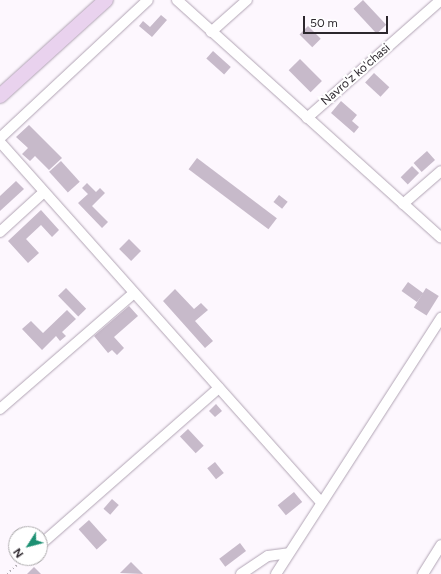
<!DOCTYPE html>
<html>
<head>
<meta charset="utf-8">
<style>
	body { margin:0 }
	#map { position:relative; width:441px; height:574px; overflow:hidden; background:#fdf7fe; font-family:Figtree,sans-serif }
	div>[style] { position:absolute }
	[style*='--x'] { left:calc(var(--x)*1px); top:calc(var(--y)*1px); width:calc(var(--w)*1px); rotate:calc(var(--a)*1deg) }
	.building>* { inset:0; background:#c7baca; transform-origin:0 0 }
	.path>* { height:2px; margin-top:-1px; transform-origin:0; background:repeating-linear-gradient(90deg,#b5afb6 0 1px,transparent 0 4px) }
	.roads { filter:drop-shadow(0 0 1px #b1a4b4) drop-shadow(0 0 1px #b1a4b4) }
	.street>* { height:10px; margin:-5px; padding:0 5px; transform-origin:5px; border-radius:5px; background:#fff }
	.secondary>* { height:14px; margin:-7px; padding:0 7px; transform-origin:7px; border-radius:7px; background:#e9d2ee }
	span { translate:-50% -50%; white-space:nowrap; text-align:center; line-height:1.15; -webkit-text-stroke:4px #fff; paint-order:stroke }
	.street-label { font-size:12px; color:#2c272d }
	.north { position:absolute; left:8px; top:526px; width:40px; height:40px; box-sizing:border-box; background:#fff; border:1px solid #aba9ab; border-radius:50%; rotate:234deg; font-size:11px; font-weight:700; line-height:16px; text-align:center; color:#2c272d }
	.north::after { content:''; display:block; margin:auto; width:14px; height:18px; background:#1d9073; clip-path:polygon(50% 0,100% 100%,50% 72%,0 100%) }
	.scale { position:absolute; left:303px; top:16px; width:85px; height:18px; box-sizing:border-box; border:2px solid #2c272d; border-top:0; padding-left:5px; font-size:12px; line-height:14px; white-space:nowrap; color:#2c272d; -webkit-text-stroke:3px #fff; paint-order:stroke }
</style>
</head>
<body>
<div id="map">
	<div class="building">
		<i style="left:363px;top:0;width:34px;height:13px;rotate:47deg"></i>
		<i style="clip-path:polygon(161px 15px,167px 20px,152px 37px,139px 26px,143px 21px,150px 27px)"></i>
		<i style="left:308px;top:26px;width:18px;height:12px;rotate:45deg"></i>
		<i style="left:213px;top:51px;width:24px;height:10px;rotate:42deg"></i>
		<i style="left:300px;top:59px;width:31px;height:16px;rotate:45deg"></i>
		<i style="left:374px;top:73px;width:21px;height:13px;rotate:43deg"></i>
		<i style="clip-path:polygon(341px 101px,357px 115px,352px 121px,359px 127px,354px 133px,331px 113px)"></i>
		<i style="clip-path:polygon(29px 125px,62px 158px,49px 170px,35px 156px,30px 161px,22px 154px,28px 148px,16px 137px)"></i>
		<i style="left:427px;top:151px;width:12px;height:18px;rotate:48deg"></i>
		<i style="left:197px;top:158px;width:100px;height:14px;rotate:37deg"></i>
		<i style="left:61px;top:161px;width:28px;height:16px;rotate:48deg"></i>
		<i style="left:412px;top:166px;width:10px;height:16px;rotate:45deg"></i>
		<i style="clip-path:polygon(16px 181px,24px 189px,0 211px,0 196px)"></i>
		<i style="clip-path:polygon(87px 183px,96px 192px,100px 188px,105px 193px,92px 206px,108px 222px,102px 228px,78px 203px,88px 194px,82px 188px)"></i>
		<i style="left:279px;top:195px;width:11px;height:9px;rotate:38deg"></i>
		<i style="clip-path:polygon(41px 210px,59px 230px,52px 237px,41px 225px,26px 239px,39px 253px,28px 263px,8px 241px)"></i>
		<i style="left:129px;top:239px;width:17px;height:14px;rotate:45deg"></i>
		<i style="left:408px;top:282px;width:19px;height:11px;rotate:36deg"></i>
		<i style="left:66px;top:288px;width:29px;height:11px;rotate:46deg"></i>
		<i style="left:426px;top:288px;width:15px;height:23px;rotate:32deg"></i>
		<i style="clip-path:polygon(175px 289px,194px 309px,201px 303px,208px 310px,195px 321px,213px 341px,205px 348px,163px 301px)"></i>
		<i style="clip-path:polygon(129px 306px,138px 316px,114px 337px,124px 348px,117px 355px,112px 350px,108px 353px,94px 336px)"></i>
		<i style="clip-path:polygon(67px 310px,76px 319px,62px 332px,66px 336px,60px 341px,56px 336px,42px 350px,22px 329px,31px 321px,43px 333px)"></i>
		<i style="clip-path:polygon(216px 404px,222px 411px,215px 417px,209px 411px)"></i>
		<i style="left:188px;top:429px;width:23px;height:11px;rotate:47deg"></i>
		<i style="left:215px;top:462px;width:14px;height:10px;rotate:51deg"></i>
		<i style="left:294px;top:492px;width:13px;height:21px;rotate:51deg"></i>
		<i style="left:112px;top:499px;width:9px;height:13px;rotate:41deg"></i>
		<i style="left:89px;top:520px;width:27px;height:14px;rotate:48deg"></i>
		<i style="left:240px;top:543px;width:10px;height:26px;rotate:53deg"></i>
		<i style="clip-path:polygon(131px 562px,143px 574px,120px 573px)"></i>
		<i style="clip-path:polygon(34px 567px,41px 574px,27px 574px)"></i>
	</div>
	<div class="path">
		<i style="--x:7;--y:574;--w:24;--a:-42"></i>
	</div>
	<div class="roads">
		<div class="street">
			<i style="--x:177;--y:0;--w:355;--a:42"></i>
			<i style="--x:211;--y:32;--w:48;--a:-41.6"></i>
			<i style="--x:307;--y:118;--w:179;--a:-41.4"></i>
			<i style="--x:0;--y:138;--w:202;--a:-43"></i>
			<i style="--x:0;--y:142;--w:482;--a:48.3"></i>
			<i style="--x:403;--y:204;--w:50;--a:-41"></i>
			<i style="--x:0;--y:232;--w:59;--a:-42.3"></i>
			<i style="--x:0;--y:409;--w:177;--a:-40.9"></i>
			<i style="--x:40;--y:545;--w:238;--a:-41.3"></i>
			<i style="--x:241;--y:574;--w:32;--a:-34"></i>
			<i style="--x:268;--y:556;--w:21;--a:-8"></i>
			<i style="--x:276;--y:574;--w:305;--a:-57.2"></i>
			<i style="--x:423;--y:574;--w:34;--a:-58"></i>
		</div>
		<div class="secondary">
			<i style="--x:0;--y:96;--w:143;--a:-42.2"></i>
		</div>
	</div>
	<div class="street-label">
		<span style="left:356px;top:75px;rotate:-41deg">Navro'z ko'chasi</span>
	</div>
	<div class="north">N</div>
	<div class="scale">50 m</div>
</div>
</body>
</html>
